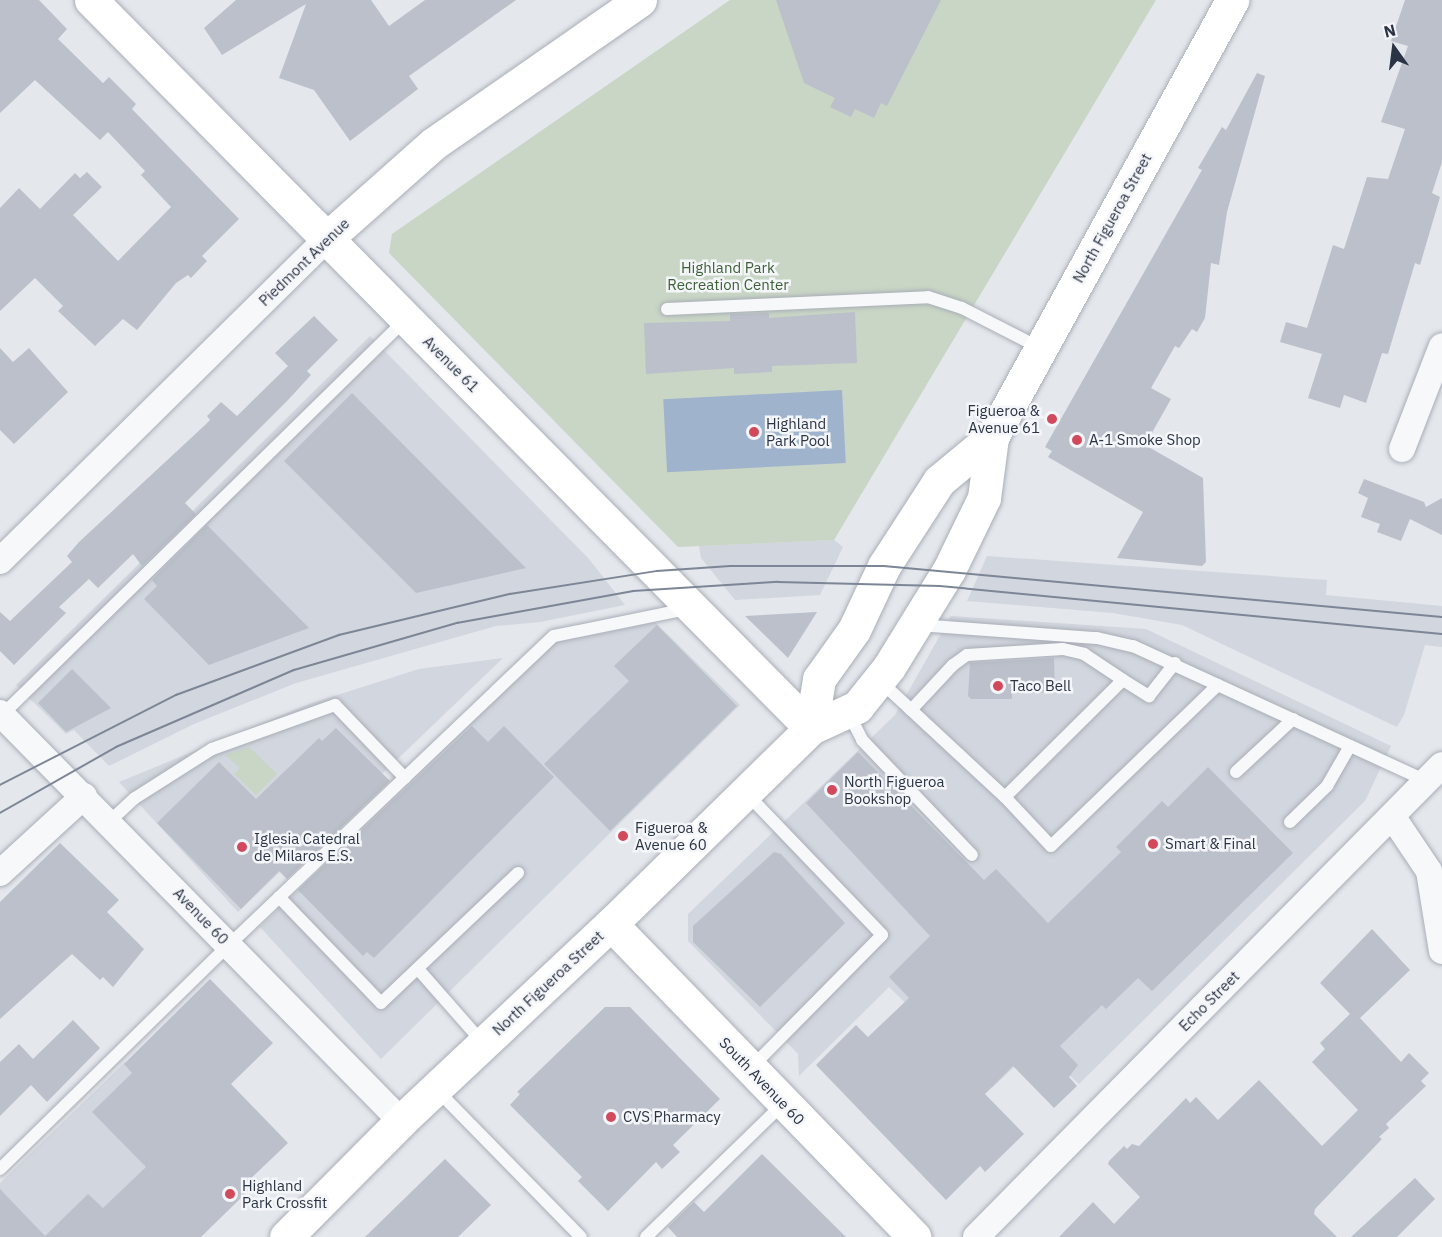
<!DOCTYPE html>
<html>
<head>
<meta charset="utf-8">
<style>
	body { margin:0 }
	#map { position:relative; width:1442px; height:1237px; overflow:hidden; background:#e4e7ec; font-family:"IBM Plex Sans",sans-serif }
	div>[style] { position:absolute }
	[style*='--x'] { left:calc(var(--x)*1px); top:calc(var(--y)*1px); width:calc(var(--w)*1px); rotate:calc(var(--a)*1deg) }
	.built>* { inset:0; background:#d2d6de }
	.green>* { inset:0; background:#c9d6c5 }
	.water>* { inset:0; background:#9fb4cc; transform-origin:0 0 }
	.building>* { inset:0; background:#bbc0ca }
	.roads { filter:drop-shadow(0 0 2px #a9aeb7) drop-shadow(0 0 2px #a9aeb7) }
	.lane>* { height:12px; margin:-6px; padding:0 6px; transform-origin:6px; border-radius:6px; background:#f7f8fa }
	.street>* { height:26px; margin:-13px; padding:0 13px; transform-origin:13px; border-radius:13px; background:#f7f8fa }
	.secondary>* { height:33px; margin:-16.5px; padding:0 16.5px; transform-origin:16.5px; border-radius:16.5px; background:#fff }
	.tram>* { height:1.5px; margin:-0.75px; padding:0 0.75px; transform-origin:0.75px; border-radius:0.75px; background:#7d8696 }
	.dots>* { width:16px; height:16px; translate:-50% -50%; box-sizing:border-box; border:3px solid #f4f6f9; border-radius:50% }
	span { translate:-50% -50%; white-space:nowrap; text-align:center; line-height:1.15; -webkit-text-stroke:5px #f4f6f9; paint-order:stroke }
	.street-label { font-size:15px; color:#2b3445 }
	.park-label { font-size:15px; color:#3f6138 }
	.poi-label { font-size:15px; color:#2b3445 }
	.right { translate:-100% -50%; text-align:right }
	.left { translate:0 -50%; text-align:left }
	.north { position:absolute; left:1364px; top:18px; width:60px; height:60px; -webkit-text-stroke:4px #f4f6f9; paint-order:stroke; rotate:346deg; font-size:16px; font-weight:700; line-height:24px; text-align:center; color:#2b3445 }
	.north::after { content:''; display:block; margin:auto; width:21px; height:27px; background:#2b3445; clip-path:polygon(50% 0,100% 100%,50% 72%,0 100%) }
</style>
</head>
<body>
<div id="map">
	<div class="built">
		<i style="clip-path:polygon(370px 336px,589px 559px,625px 605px,540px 622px,496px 626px,296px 683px,194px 724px,109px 766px,74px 730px,66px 734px,16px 685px)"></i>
		<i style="clip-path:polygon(834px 540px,843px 547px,820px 595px,735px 600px,701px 558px,699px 546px)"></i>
		<i style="clip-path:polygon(987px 556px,1327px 580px,1326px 595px,1442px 606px,1442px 647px,1425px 645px,1404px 715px,1397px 727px,1182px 625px,1113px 613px,967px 601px)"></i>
		<i style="clip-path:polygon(951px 616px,1146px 629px,1391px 746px,1365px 801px,1079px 1084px,1037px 1045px,992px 1088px,889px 987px,799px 1076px,798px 1054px,688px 941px,688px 914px,895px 715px)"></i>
		<i style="clip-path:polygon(655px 622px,740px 705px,381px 1059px,260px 927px,553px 642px)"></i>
		<i style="clip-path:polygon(503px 658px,238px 912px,119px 782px,309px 704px,419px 669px)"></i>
		<i style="clip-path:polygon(125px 1062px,250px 1189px,200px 1237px,0 1237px,0 1183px)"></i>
	</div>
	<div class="green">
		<i style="clip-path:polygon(730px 0,1156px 0,834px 540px,678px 547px,389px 253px,392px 234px)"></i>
		<i style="clip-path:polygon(249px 747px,277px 774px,256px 795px,234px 774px,240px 768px,225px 755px)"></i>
	</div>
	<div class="water">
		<i style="left:842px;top:390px;width:73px;height:179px;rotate:87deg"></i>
	</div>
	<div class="building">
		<i style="clip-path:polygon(0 0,39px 0,67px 29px,58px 39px,103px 83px,109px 77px,136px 104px,132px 109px,239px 219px,202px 256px,207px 261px,191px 278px,188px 275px,176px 283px,137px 330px,123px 319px,95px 346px,58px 311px,63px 306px,35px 278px,0 311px,0 208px,19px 188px,40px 209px,75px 173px,80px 178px,87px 172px,102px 187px,73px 215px,118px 261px,171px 207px,141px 175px,145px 171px,108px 132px,100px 140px,35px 80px,0 113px)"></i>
		<i style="clip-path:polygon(236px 0,371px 0,389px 26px,425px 0,516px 0,409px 76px,418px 89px,350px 141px,314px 90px,279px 78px,306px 4px,222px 55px,204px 28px)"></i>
		<i style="clip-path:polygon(776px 0,941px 0,887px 106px,881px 103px,874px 118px,855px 109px,851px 117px,830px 107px,835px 98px,804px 83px)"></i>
		<i style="clip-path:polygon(1405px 0,1442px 0,1442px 162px,1432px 193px,1440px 197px,1420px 265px,1415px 263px,1388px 354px,1382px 353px,1366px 403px,1344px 395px,1340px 408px,1308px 398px,1322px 354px,1280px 342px,1286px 322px,1307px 328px,1333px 245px,1344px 249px,1367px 177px,1388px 179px,1405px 129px,1381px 122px,1408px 46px,1391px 41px)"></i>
		<i style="clip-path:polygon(1257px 73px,1265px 76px,1227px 212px,1219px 265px,1211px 263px,1205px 318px,1197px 332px,1192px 329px,1179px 348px,1175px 346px,1151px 388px,1171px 399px,1145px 445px,1203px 478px,1206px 562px,1202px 566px,1117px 558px,1143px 512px,1048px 457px,1052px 451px,1045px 447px,1202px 170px,1198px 168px,1222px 127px,1226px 130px)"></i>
		<i style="clip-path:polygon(855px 312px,857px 363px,772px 366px,772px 372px,734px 374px,734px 368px,646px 374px,644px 323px,730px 321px,730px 314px,769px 313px,769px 318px)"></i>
		<i style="clip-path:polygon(314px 316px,338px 340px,307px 371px,311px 375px,288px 400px,185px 503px,196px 514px,142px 566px,133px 554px,98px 588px,89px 579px,59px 607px,66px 613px,14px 665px,0 651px,0 612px,10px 621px,72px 562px,67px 556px,79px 542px,204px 426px,210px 420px,207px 416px,221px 402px,237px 416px,288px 366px,275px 353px)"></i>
		<i style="clip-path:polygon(0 348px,13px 362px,29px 348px,68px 392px,14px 444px,0 430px)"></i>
		<i style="clip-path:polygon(352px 393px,526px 568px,416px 593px,284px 461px)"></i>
		<i style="clip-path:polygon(1364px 479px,1424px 502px,1426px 507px,1442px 498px,1442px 535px,1410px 519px,1401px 541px,1377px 532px,1380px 524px,1361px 517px,1368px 498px,1358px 493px)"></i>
		<i style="clip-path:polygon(207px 525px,309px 628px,209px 665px,144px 599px,157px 586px,152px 580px)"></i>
		<i style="clip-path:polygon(817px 612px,788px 658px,745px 616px)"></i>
		<i style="clip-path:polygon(657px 625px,737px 706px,610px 831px,544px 764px,629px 681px,614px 666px)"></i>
		<i style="clip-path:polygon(1054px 658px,1055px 692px,1012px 694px,1012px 699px,971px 699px,968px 696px,970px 663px)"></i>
		<i style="clip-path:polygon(72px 669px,111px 708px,66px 732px,38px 703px)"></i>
		<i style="clip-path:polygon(472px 726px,488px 742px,504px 726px,554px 777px,374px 958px,367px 952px,363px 956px,298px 890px)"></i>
		<i style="clip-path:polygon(336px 728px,390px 781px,287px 879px,279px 871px,241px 909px,157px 823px,219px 762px,256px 799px,319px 738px,322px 741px)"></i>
		<i style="clip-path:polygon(858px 752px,984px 880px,996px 869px,1048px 923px,1121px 852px,1116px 847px,1162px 801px,1168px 807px,1208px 767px,1293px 853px,1152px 991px,1138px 978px,1106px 1009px,1102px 1005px,1060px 1046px,1078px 1065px,1069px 1077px,1077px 1086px,1054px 1108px,1013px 1066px,985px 1094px,1024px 1134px,985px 1172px,980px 1166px,946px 1200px,816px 1065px,856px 1025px,868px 1037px,909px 998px,889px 977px,930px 936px,806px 803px)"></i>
		<i style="clip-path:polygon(60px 843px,119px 900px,107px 912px,144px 949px,113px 987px,103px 977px,100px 980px,72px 954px,0 1019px,0 902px)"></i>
		<i style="clip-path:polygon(774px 852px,781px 854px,845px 923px,760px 1007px,693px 942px,693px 926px)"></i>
		<i style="clip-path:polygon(1372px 929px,1410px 970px,1360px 1018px,1401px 1062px,1409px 1053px,1429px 1073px,1421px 1081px,1426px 1086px,1386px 1124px,1389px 1128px,1379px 1137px,1382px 1139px,1315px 1209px,1314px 1214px,1337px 1237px,1059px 1237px,1093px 1202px,1114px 1224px,1140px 1197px,1108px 1164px,1109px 1161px,1124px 1146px,1127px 1149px,1132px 1144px,1139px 1146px,1186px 1098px,1190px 1103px,1196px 1097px,1218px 1120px,1259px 1080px,1322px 1146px,1358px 1110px,1312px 1062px,1325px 1049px,1320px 1043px,1350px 1014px,1320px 983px)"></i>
		<i style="clip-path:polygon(210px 979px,273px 1043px,231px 1084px,288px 1143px,245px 1184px,250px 1189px,201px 1237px,0 1237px,0 1189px,45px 1236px,88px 1194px,103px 1208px,146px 1167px,92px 1112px,132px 1073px,124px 1064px)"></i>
		<i style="clip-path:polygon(605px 1007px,630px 1007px,720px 1099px,673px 1145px,680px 1152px,662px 1169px,656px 1162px,608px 1211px,578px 1181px,582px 1177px,510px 1105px,520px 1094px,517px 1092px)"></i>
		<i style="clip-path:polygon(73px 1020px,100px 1048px,47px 1102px,31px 1085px,0 1116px,0 1062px,19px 1044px,33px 1059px)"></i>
		<i style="clip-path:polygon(762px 1154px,846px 1237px,677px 1237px,668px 1227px,694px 1202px,704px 1212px)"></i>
		<i style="clip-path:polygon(445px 1159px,491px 1205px,458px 1237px,365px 1237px)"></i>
		<i style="clip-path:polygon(1415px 1178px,1435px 1199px,1397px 1237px,1351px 1237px)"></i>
	</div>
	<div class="roads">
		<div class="lane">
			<i style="--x:667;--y:309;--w:261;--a:-2.6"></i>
			<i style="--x:928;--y:297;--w:36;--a:18"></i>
			<i style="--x:962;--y:308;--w:88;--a:27.1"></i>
			<i style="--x:918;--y:625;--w:179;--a:4.2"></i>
			<i style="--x:1097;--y:638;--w:37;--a:13"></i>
			<i style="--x:1133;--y:646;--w:323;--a:24.7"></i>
			<i style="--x:880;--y:681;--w:171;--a:42.9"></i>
			<i style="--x:1005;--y:797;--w:166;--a:-44.8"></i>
			<i style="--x:1123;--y:680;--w:31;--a:32"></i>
			<i style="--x:1149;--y:696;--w:42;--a:-51.8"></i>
			<i style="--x:911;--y:710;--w:62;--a:-47"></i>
			<i style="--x:953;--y:665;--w:17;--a:-36"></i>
			<i style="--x:967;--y:655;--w:96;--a:-3.6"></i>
			<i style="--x:1063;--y:649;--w:22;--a:13"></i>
			<i style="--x:1084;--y:654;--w:47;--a:33.7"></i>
			<i style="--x:848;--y:712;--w:31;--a:63"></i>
			<i style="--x:862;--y:740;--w:159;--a:46.3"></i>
			<i style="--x:2;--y:715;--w:564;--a:-44.43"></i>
			<i style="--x:1236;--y:772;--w:78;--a:-42.9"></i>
			<i style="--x:747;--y:794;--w:195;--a:46.2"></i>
			<i style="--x:882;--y:935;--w:187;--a:134.6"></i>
			<i style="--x:1005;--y:797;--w:67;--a:46.8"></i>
			<i style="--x:1051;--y:846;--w:232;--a:-44"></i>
			<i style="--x:109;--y:822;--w:35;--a:-43"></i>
			<i style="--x:135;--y:798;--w:91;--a:-32.5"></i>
			<i style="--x:212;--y:749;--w:131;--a:-19.7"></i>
			<i style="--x:335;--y:705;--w:101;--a:46.2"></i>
			<i style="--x:1290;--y:822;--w:52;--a:-44.2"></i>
			<i style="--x:1327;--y:786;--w:46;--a:-60.1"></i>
			<i style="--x:279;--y:897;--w:147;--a:46.1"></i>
			<i style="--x:381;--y:1003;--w:189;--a:-43.5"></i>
			<i style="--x:418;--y:969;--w:98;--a:48.7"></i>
			<i style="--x:436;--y:1089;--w:207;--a:45.6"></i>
			<i style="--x:0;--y:1169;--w:320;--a:-44.4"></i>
			<i style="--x:229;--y:945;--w:448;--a:-43.6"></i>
			<i style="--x:554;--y:636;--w:136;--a:-11.5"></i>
			<i style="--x:646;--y:1237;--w:191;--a:-44.2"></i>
		</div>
		<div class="street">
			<i style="--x:1402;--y:449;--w:110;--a:-68.8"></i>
			<i style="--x:0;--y:561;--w:458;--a:-44.6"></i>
			<i style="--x:0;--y:713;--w:572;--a:45.5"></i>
			<i style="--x:1392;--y:816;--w:66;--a:56.1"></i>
			<i style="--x:1429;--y:871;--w:81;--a:80.8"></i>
			<i style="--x:0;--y:873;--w:114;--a:-42.5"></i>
			<i style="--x:976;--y:1237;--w:663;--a:-45.37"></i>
		</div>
		<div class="secondary">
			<i style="--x:91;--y:0;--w:1024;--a:45.32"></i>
			<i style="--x:326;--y:239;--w:143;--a:-41.6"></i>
			<i style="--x:433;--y:144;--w:252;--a:-34.8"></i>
			<i style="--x:811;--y:728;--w:50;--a:-80.7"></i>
			<i style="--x:819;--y:679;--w:60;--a:-54.5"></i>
			<i style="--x:854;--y:630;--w:71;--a:-64.9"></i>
			<i style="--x:884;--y:566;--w:101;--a:-57.1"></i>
			<i style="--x:939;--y:481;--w:69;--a:-39.7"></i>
			<i style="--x:611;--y:924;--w:436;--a:45.9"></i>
			<i style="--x:286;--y:1237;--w:163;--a:-45.2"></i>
			<i style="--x:401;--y:1121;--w:288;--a:-43.2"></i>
			<i style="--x:611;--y:924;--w:280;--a:-44.4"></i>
			<i style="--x:811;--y:728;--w:51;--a:-24.5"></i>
			<i style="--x:857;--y:707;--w:51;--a:-51.3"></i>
			<i style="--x:889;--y:667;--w:114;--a:-58.3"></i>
			<i style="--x:949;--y:570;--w:80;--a:-64.1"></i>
			<i style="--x:984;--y:498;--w:62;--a:-82.5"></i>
			<i style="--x:992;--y:437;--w:499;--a:-61.2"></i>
		</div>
	</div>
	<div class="tram">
		<i style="--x:0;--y:785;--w:198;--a:-27.1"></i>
		<i style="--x:176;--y:695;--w:174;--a:-20.2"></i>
		<i style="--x:339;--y:635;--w:176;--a:-13.5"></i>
		<i style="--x:510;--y:594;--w:149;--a:-8.9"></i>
		<i style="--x:657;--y:571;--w:73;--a:-3.9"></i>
		<i style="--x:730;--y:566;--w:154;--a:0"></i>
		<i style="--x:884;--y:566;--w:560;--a:5.22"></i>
		<i style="--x:0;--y:813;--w:133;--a:-29.6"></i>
		<i style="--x:116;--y:747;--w:194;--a:-23.4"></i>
		<i style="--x:294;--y:670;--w:170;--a:-16.1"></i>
		<i style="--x:457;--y:623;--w:179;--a:-10.3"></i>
		<i style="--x:633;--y:591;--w:145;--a:-3.6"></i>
		<i style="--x:778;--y:582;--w:162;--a:1.4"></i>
		<i style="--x:940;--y:586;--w:504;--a:5.46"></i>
	</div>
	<div class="dots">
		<i style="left:1052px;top:419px;background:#d1495b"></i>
		<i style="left:754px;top:432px;background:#d1495b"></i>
		<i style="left:1077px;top:440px;background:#d1495b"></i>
		<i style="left:998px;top:686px;background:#d1495b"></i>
		<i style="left:832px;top:790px;background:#d1495b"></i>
		<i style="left:623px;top:836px;background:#d1495b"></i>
		<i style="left:1153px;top:844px;background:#d1495b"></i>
		<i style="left:242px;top:847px;background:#d1495b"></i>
		<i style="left:611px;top:1117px;background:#d1495b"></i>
		<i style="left:230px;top:1194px;background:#d1495b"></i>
	</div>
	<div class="street-label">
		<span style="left:1112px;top:218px;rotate:-61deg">North Figueroa Street</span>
		<span style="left:304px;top:262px;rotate:-44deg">Piedmont Avenue</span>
		<span style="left:451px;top:364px;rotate:45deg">Avenue 61</span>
		<span style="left:201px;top:916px;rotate:46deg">Avenue 60</span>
		<span style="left:548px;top:983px;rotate:-43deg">North Figueroa Street</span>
		<span style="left:1209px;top:1001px;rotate:-45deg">Echo Street</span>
		<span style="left:762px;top:1081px;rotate:46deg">South Avenue 60</span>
	</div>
	<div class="park-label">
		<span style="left:728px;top:276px">Highland Park<br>Recreation Center</span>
	</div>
	<div class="poi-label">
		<span class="right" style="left:1040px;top:419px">Figueroa &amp;<br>Avenue 61</span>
		<span class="left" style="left:766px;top:432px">Highland<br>Park Pool</span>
		<span class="left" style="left:1089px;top:440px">A-1 Smoke Shop</span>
		<span class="left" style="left:1010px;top:686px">Taco Bell</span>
		<span class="left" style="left:844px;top:790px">North Figueroa<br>Bookshop</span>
		<span class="left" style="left:635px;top:836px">Figueroa &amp;<br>Avenue 60</span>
		<span class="left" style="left:254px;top:847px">Iglesia Catedral<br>de Milaros E.S.</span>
		<span class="left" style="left:1165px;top:844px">Smart &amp; Final</span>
		<span class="left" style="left:623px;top:1117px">CVS Pharmacy</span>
		<span class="left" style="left:242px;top:1194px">Highland<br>Park Crossfit</span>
	</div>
	<div class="north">N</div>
</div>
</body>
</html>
